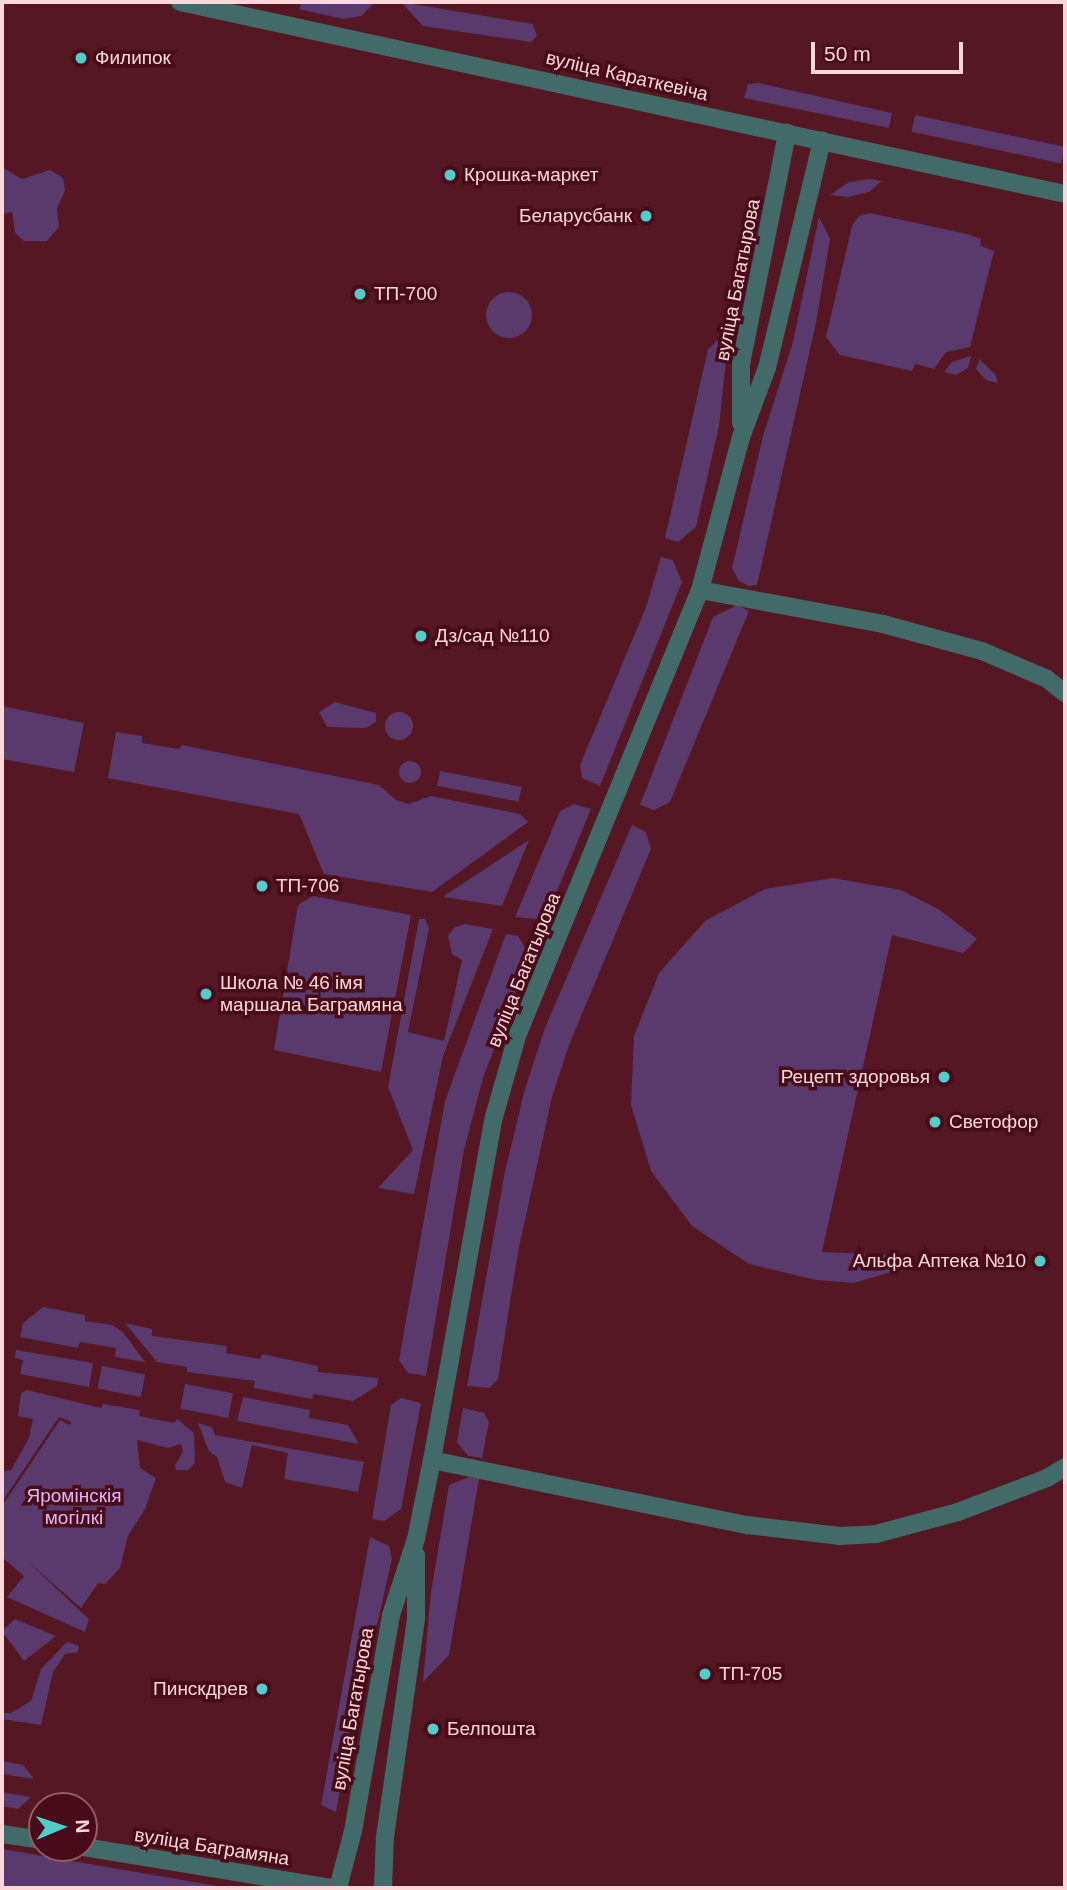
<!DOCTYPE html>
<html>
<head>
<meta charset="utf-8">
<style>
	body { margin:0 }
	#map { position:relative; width:1067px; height:1890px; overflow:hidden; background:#541723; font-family:Arial,sans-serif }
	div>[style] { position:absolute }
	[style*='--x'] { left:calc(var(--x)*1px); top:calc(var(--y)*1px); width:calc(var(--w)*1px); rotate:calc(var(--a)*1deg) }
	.green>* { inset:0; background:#5a396c; transform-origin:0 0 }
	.round { border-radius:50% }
	.minor>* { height:18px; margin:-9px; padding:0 9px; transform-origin:9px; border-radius:9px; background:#426a68 }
	.dots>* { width:19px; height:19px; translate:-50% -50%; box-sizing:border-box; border:4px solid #480b19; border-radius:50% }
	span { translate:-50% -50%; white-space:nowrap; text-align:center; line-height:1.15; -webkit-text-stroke:7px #480b19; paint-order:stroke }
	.poi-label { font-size:19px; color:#ffd7da }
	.left { translate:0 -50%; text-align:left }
	.right { translate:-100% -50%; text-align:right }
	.street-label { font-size:19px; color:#ffd7da }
	.park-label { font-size:19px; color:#e0b5f8 }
	.frame { position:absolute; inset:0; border:4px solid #ffd7da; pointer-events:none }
	.north { position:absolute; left:28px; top:1792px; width:70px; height:70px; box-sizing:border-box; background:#480b19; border:2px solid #915d66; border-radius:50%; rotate:88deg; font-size:19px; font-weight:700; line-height:28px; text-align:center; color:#ffd7da }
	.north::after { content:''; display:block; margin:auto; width:24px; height:32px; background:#53cdca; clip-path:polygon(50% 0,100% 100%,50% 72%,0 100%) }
	.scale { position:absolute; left:811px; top:42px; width:152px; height:32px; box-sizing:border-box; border:4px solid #ffd7da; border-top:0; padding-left:9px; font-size:21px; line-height:24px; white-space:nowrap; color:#ffd7da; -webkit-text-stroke:5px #480b19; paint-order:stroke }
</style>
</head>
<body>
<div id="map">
	<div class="green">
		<i style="clip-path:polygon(302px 2px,375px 2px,361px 16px,343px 19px,299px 9px)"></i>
		<i style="clip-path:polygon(401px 2px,533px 24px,537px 36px,531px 42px,423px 26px)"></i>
		<i style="clip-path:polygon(759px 83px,892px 113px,889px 128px,744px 98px,748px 84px)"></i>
		<i style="left:915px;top:115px;width:153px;height:17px;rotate:12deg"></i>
		<i style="clip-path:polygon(2px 167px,22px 179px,50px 170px,63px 178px,65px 190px,57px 209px,59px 227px,47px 241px,24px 241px,15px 232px,12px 212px,2px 214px)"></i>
		<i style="clip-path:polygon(869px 179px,882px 181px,869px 192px,848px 197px,830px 195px,849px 182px)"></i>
		<i style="clip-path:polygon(870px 213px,967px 234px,981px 239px,980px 246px,994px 251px,970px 347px,946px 352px,934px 369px,915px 364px,912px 371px,840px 355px,826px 337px,852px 226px,859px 216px)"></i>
		<i style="clip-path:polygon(819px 217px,830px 239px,816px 323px,757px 585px,749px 586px,739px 581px,732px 568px,763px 436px,793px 342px)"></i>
		<i class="round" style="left:486px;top:292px;width:46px;height:46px"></i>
		<i style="clip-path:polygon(717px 341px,728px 342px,719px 426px,696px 527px,678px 542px,665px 538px,708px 349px)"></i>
		<i style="clip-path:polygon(971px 356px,968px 368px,956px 375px,944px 372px,952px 362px)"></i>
		<i style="clip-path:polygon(979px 359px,995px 374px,998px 383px,986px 380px,976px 369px)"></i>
		<i style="clip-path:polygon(661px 557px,673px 560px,682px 582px,600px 786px,582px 778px,580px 765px,646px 607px)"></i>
		<i style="clip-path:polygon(737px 605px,749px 611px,670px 802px,654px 810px,640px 805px,713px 617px)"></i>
		<i style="clip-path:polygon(335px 702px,376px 713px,376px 722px,366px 728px,327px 727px,319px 712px)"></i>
		<i style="clip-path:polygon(2px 706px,84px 723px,74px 772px,2px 759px)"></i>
		<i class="round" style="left:385px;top:712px;width:28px;height:28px"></i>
		<i style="clip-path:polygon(116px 732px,142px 736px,142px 743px,179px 749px,182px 745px,379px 785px,396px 800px,409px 804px,431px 796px,520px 814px,528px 822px,432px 892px,324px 874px,299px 814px,108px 778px)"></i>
		<i class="round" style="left:399px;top:761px;width:22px;height:22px"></i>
		<i style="left:440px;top:771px;width:83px;height:15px;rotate:11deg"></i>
		<i style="clip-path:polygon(574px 804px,591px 809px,548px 913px,536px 919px,515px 917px,560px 811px)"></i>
		<i style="clip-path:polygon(632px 825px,646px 832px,651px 849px,569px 1045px,552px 1097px,518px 1252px,498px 1379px,490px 1388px,467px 1386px,505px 1171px,525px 1089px,545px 1028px)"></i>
		<i style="clip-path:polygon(529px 840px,502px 906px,444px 897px,444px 896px)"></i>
		<i style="clip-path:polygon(833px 878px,901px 890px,940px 910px,977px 939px,963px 953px,892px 935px,822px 1252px,891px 1255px,895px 1271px,854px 1283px,816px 1280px,749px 1264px,692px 1226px,651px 1171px,631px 1105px,634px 1036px,659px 973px,705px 921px,765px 889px)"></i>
		<i style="clip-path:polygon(313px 896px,411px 915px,381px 1072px,274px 1050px,298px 905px)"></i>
		<i style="clip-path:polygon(419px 919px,425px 919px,429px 928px,408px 1032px,444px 1041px,462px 960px,452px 954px,448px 936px,455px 927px,465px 924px,493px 929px,443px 1056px,414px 1194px,378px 1188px,413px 1150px,388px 1087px)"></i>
		<i style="clip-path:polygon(506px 934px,518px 936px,530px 956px,483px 1078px,464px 1150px,426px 1376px,408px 1373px,399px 1360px,445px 1101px)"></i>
		<i style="clip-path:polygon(43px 1307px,85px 1315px,85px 1321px,112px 1325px,123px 1332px,145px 1362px,115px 1357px,116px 1348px,80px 1342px,78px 1348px,20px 1337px,23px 1323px)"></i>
		<i style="clip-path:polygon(125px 1323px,152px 1329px,152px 1336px,227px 1346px,226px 1353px,260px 1359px,262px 1354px,318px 1366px,318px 1372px,378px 1378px,377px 1386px,353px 1401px,314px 1394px,312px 1399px,254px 1388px,255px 1381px,187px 1372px,187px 1367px,157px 1362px)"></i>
		<i style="clip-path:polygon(16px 1350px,93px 1363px,89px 1387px,20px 1374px,23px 1360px,15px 1358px)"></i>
		<i style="left:102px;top:1366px;width:44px;height:23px;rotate:11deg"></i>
		<i style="left:185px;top:1384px;width:49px;height:25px;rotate:11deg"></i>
		<i style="clip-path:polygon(27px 1390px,101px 1408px,103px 1404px,140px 1410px,139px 1416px,174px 1423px,177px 1419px,194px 1433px,195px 1463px,188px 1470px,176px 1470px,175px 1465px,183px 1452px,181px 1444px,168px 1448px,137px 1440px,140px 1468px,156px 1478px,145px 1509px,128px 1536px,120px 1568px,105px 1584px,98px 1583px,81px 1608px,26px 1560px,89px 1619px,85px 1632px,7px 1597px,24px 1576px,2px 1557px,2px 1506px,60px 1420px,69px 1425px,72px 1422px,59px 1417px,2px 1502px,2px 1472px,11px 1470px,29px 1438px,33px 1419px,18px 1416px,21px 1393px)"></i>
		<i style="clip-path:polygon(243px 1397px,310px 1410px,309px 1418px,348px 1425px,359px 1444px,237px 1421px)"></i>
		<i style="clip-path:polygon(401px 1398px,421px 1403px,401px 1509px,384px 1521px,372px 1519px,391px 1405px)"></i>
		<i style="clip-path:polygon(463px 1408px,484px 1413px,489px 1422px,482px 1458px,468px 1456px,457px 1442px)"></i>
		<i style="clip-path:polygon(198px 1423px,212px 1427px,215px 1435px,364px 1462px,358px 1492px,284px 1479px,288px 1453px,252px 1445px,242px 1488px,225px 1482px,217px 1457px,209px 1451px)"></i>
		<i style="clip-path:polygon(469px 1477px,479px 1479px,449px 1655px,423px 1682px,431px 1592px,449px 1485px)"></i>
		<i style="clip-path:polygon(370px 1537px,389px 1546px,392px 1558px,378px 1621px,363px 1660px,336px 1812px,321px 1805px)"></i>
		<i style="clip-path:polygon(15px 1619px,56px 1636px,24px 1661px,2px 1631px)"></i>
		<i style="clip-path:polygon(67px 1642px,79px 1646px,78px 1652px,65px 1654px,53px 1672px,41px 1725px,2px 1719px,2px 1713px,11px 1713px,31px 1701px,41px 1669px)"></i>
		<i style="clip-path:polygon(2px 1761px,23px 1765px,34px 1779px,2px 1774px)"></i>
		<i style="clip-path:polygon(2px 1792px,31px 1797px,18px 1809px,2px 1806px)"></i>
		<i style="clip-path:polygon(2px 1849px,229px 1888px,2px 1888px)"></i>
	</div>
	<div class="minor">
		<i style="--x:180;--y:2;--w:906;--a:12.24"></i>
		<i style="--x:741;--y:423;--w:59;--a:-90"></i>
		<i style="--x:741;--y:364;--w:236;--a:-78.7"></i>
		<i style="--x:700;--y:590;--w:186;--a:10.5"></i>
		<i style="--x:883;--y:624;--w:103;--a:15.3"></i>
		<i style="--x:982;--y:651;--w:71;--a:23.3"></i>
		<i style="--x:1047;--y:679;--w:23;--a:38"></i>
		<i style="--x:432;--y:1460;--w:322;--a:11.7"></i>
		<i style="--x:747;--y:1525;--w:94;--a:6.7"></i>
		<i style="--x:840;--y:1536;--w:36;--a:-3"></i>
		<i style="--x:876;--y:1534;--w:85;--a:-15"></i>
		<i style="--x:958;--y:1512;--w:95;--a:-20.9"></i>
		<i style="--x:1047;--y:1478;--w:21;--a:-31"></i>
		<i style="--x:2;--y:1834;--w:40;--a:8.5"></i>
		<i style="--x:84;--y:1847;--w:252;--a:9.4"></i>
		<i style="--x:338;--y:1888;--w:59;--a:-75.3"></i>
		<i style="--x:353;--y:1831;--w:219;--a:-80"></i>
		<i style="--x:391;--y:1615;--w:80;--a:-71.8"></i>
		<i style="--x:416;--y:1539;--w:81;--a:-78.6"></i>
		<i style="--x:432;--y:1460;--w:349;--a:-79.8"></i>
		<i style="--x:494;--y:1117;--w:84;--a:-74.1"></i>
		<i style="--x:517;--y:1036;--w:482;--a:-67.7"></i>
		<i style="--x:700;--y:590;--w:158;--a:-75"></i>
		<i style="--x:741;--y:437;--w:74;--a:-69.4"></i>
		<i style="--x:767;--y:368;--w:234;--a:-76.4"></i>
		<i style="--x:383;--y:1888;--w:51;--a:-87.8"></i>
		<i style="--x:385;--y:1837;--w:221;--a:-81.9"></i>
		<i style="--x:416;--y:1618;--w:63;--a:-90"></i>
	</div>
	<div class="dots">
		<i style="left:81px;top:58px;background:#53cdca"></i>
		<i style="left:450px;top:175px;background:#53cdca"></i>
		<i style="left:646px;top:216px;background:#53cdca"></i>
		<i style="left:360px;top:294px;background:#53cdca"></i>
		<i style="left:421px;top:636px;background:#53cdca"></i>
		<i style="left:262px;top:886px;background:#53cdca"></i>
		<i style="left:206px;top:994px;background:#53cdca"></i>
		<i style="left:944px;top:1077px;background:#53cdca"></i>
		<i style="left:935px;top:1122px;background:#53cdca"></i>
		<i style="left:1040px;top:1261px;background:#53cdca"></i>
		<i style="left:705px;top:1674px;background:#53cdca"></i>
		<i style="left:262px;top:1689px;background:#53cdca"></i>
		<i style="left:433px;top:1729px;background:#53cdca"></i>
	</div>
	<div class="poi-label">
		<span class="left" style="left:95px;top:58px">Филипок</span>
		<span class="left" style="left:464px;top:175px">Крошка-маркет</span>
		<span class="right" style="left:632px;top:216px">Беларусбанк</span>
		<span class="left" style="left:374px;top:294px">ТП-700</span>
		<span class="left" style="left:435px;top:636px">Дз/сад №110</span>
		<span class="left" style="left:276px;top:886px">ТП-706</span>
		<span class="left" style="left:220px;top:994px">Школа № 46 імя<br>маршала Баграмяна</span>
		<span class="right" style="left:930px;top:1077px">Рецепт здоровья</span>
		<span class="left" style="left:949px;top:1122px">Светофор</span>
		<span class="right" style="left:1026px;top:1261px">Альфа Аптека №10</span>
		<span class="left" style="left:719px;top:1674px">ТП-705</span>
		<span class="right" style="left:248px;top:1689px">Пинскдрев</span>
		<span class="left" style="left:447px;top:1729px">Белпошта</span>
	</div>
	<div class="street-label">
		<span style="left:627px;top:76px;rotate:13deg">вуліца Караткевіча</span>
		<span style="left:738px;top:280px;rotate:-79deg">вуліца Багатырова</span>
		<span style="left:524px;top:970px;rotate:-68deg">вуліца Багатырова</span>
		<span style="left:353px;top:1709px;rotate:-80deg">вуліца Багатырова</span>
		<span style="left:212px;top:1847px;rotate:9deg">вуліца Баграмяна</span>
	</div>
	<div class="park-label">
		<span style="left:74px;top:1507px">Яромінскія<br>могілкі</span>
	</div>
	<div class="frame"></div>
	<div class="north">N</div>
	<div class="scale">50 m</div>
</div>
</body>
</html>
